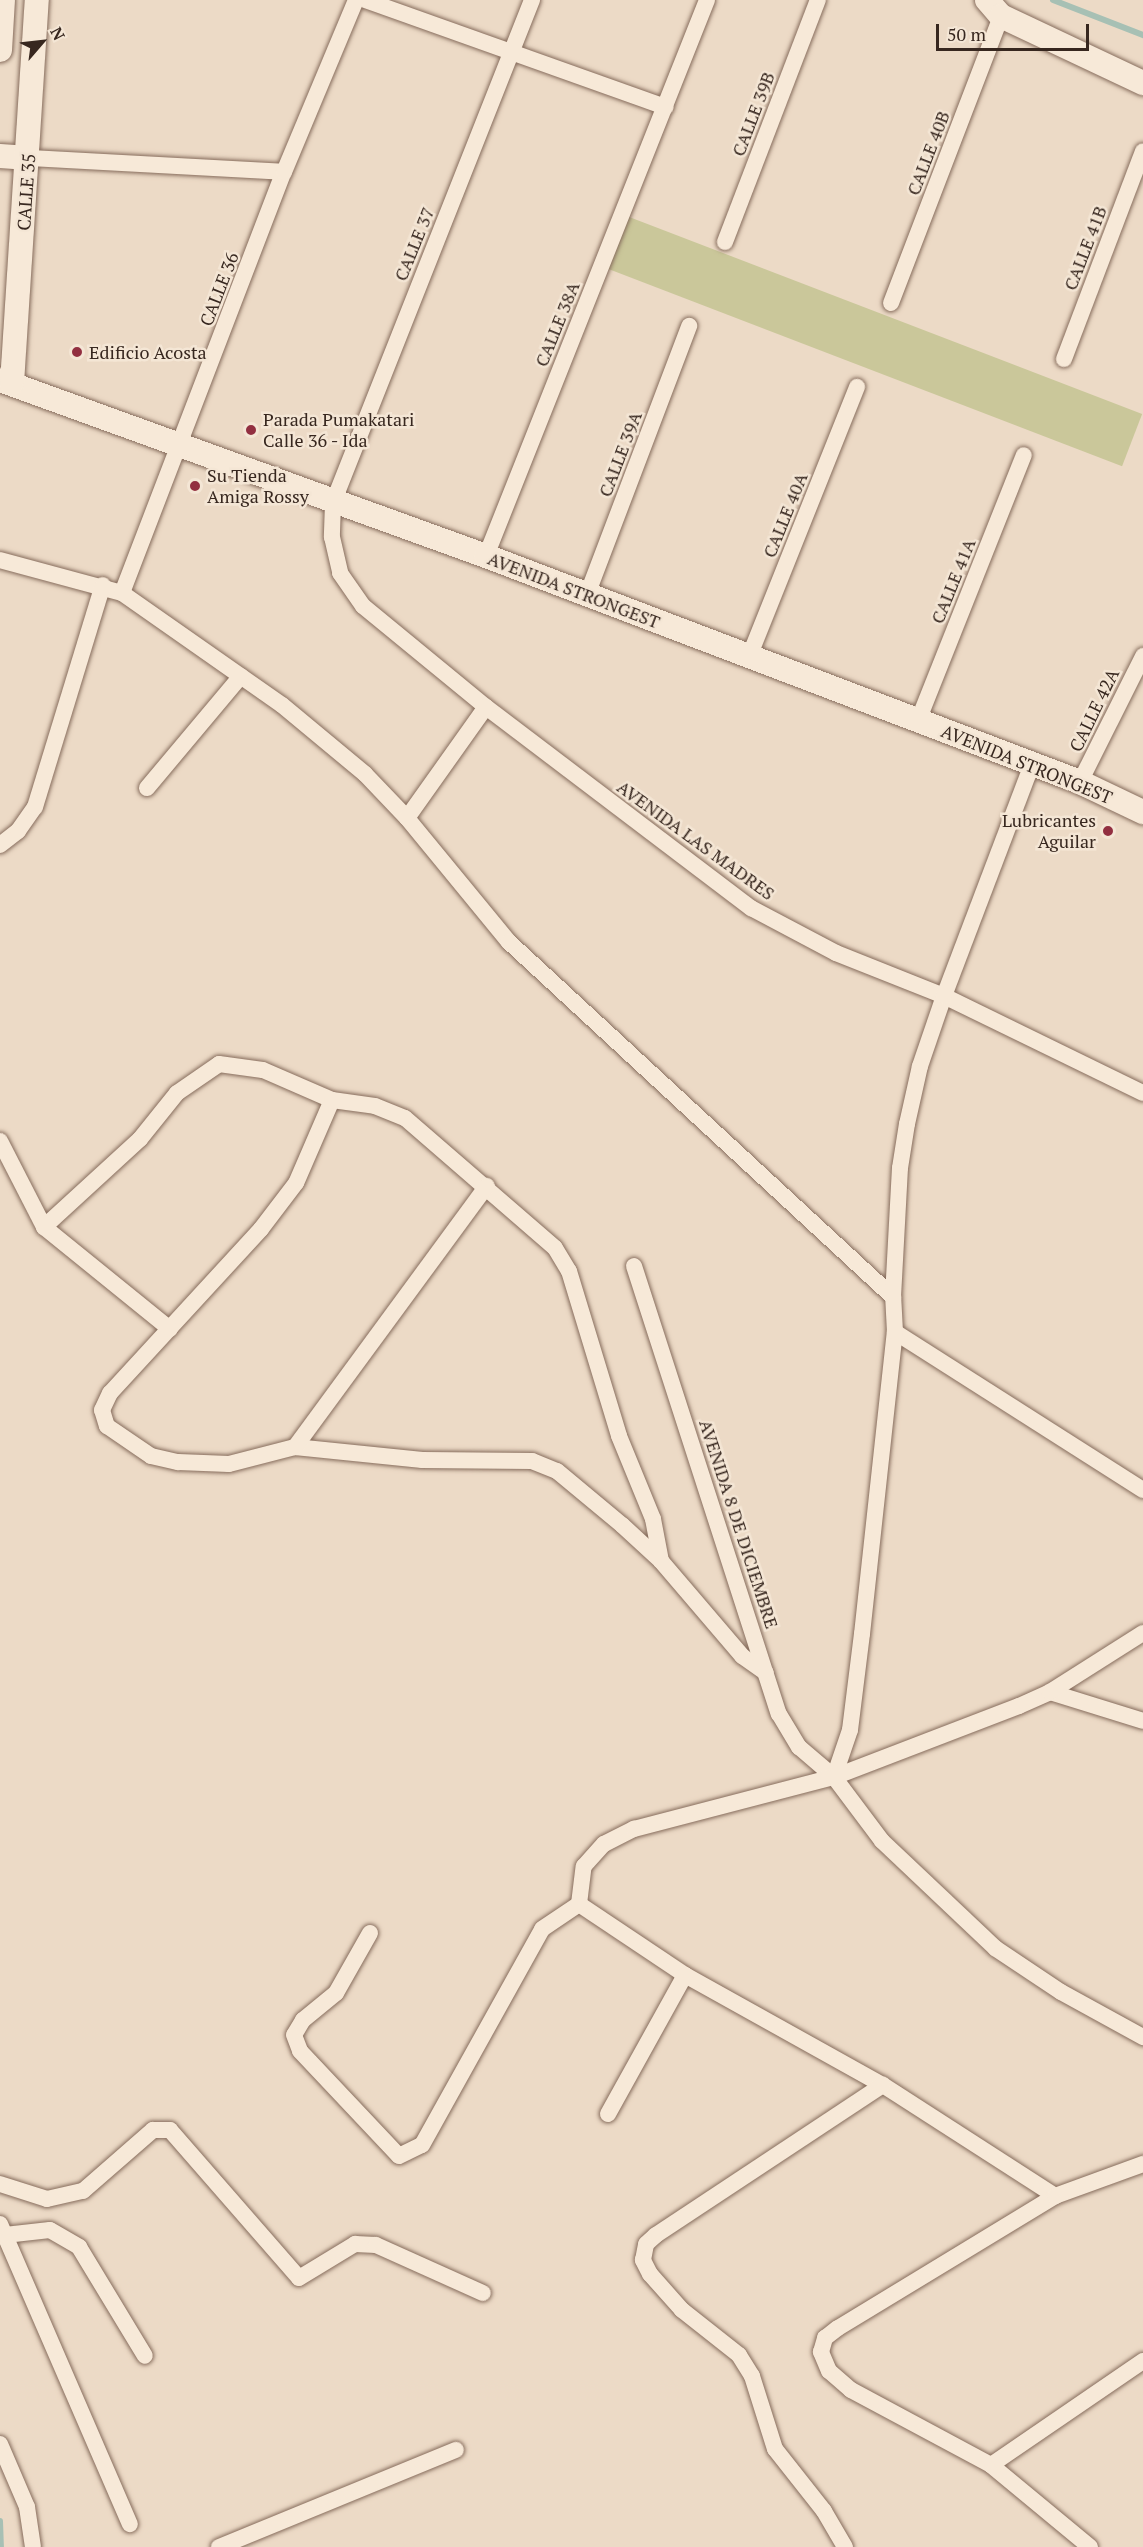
<!DOCTYPE html>
<html>
<head>
<meta charset="utf-8">
<style>
	body { margin:0 }
	#map { position:relative; width:1143px; height:2547px; overflow:hidden; background:#ecdac6; font-family:"PT Serif",serif }
	div>[style] { position:absolute }
	[style*='--x'] { left:calc(var(--x)*1px); top:calc(var(--y)*1px); width:calc(var(--w)*1px); rotate:calc(var(--a)*1deg) }
	.green>* { inset:0; background:#cac79a; transform-origin:0 0 }
	.stream>* { height:6px; margin:-3px; padding:0 3px; transform-origin:3px; border-radius:3px; background:#a7c0b4 }
	.roads { filter:drop-shadow(0 0 2px #866c5c) drop-shadow(0 0 2px #866c5c) }
	.street>* { height:16px; margin:-8px; padding:0 8px; transform-origin:8px; border-radius:8px; background:#f7e9d8 }
	.secondary>* { height:24px; margin:-12px; padding:0 12px; transform-origin:12px; border-radius:12px; background:#f7e9d8 }
	.dots>* { width:16px; height:16px; translate:-50% -50%; box-sizing:border-box; border:3px solid #f4e6d5; border-radius:50% }
	span { translate:-50% -50%; white-space:nowrap; text-align:center; line-height:1.15; -webkit-text-stroke:5px #f4e6d5; paint-order:stroke }
	.street-label { font-size:18px; color:#37271f }
	.poi-label { font-size:18px; color:#37271f }
	.left { translate:0 -50%; text-align:left }
	.right { translate:-100% -50%; text-align:right }
	.north { position:absolute; left:12px; top:12px; width:60px; height:60px; -webkit-text-stroke:4px #f4e6d5; paint-order:stroke; rotate:62deg; font-size:16px; font-weight:700; line-height:24px; text-align:center; color:#37271f }
	.north::after { content:''; display:block; margin:auto; width:21px; height:27px; background:#37271f; clip-path:polygon(50% 0,100% 100%,50% 72%,0 100%) }
	.scale { position:absolute; left:936px; top:24px; width:153px; height:27px; box-sizing:border-box; border:3px solid #37271f; border-top:0; padding-left:8px; font-size:18px; line-height:21px; white-space:nowrap; color:#37271f; -webkit-text-stroke:4px #f4e6d5; paint-order:stroke }
</style>
</head>
<body>
<div id="map">
	<div class="green">
		<i style="left:624px;top:215px;width:555px;height:56px;rotate:21deg"></i>
	</div>
	<div class="stream">
		<i style="--x:1053;--y:0;--w:97;--a:21.3"></i>
		<i style="--x:0;--y:2521;--w:26;--a:88"></i>
	</div>
	<div class="roads">
		<div class="street">
			<i style="--x:365;--y:0;--w:319;--a:19.6"></i>
			<i style="--x:532;--y:0;--w:541;--a:111.59"></i>
			<i style="--x:333;--y:503;--w:34;--a:92"></i>
			<i style="--x:332;--y:537;--w:37;--a:77"></i>
			<i style="--x:340;--y:573;--w:40;--a:55.1"></i>
			<i style="--x:363;--y:606;--w:159;--a:39.4"></i>
			<i style="--x:486;--y:707;--w:333;--a:37.2"></i>
			<i style="--x:751;--y:908;--w:96;--a:27.9"></i>
			<i style="--x:836;--y:953;--w:116;--a:21.7"></i>
			<i style="--x:944;--y:996;--w:221;--a:26"></i>
			<i style="--x:29;--y:158;--w:255;--a:3.1"></i>
			<i style="--x:725;--y:242;--w:259;--a:-69"></i>
			<i style="--x:891;--y:303;--w:307;--a:-69"></i>
			<i style="--x:1064;--y:359;--w:222;--a:-69.2"></i>
			<i style="--x:486;--y:556;--w:598;--a:-68.32"></i>
			<i style="--x:0;--y:560;--w:126;--a:15.1"></i>
			<i style="--x:122;--y:593;--w:195;--a:35"></i>
			<i style="--x:282;--y:705;--w:108;--a:39.7"></i>
			<i style="--x:365;--y:774;--w:61;--a:46.3"></i>
			<i style="--x:407;--y:818;--w:161;--a:50.6"></i>
			<i style="--x:509;--y:942;--w:523;--a:42.75"></i>
			<i style="--x:122;--y:593;--w:451;--a:-69"></i>
			<i style="--x:284;--y:172;--w:186;--a:-67.3"></i>
			<i style="--x:587;--y:595;--w:288;--a:-69.2"></i>
			<i style="--x:749;--y:657;--w:291;--a:-68.2"></i>
			<i style="--x:918;--y:721;--w:286;--a:-68.3"></i>
			<i style="--x:1080;--y:782;--w:141;--a:-63.4"></i>
			<i style="--x:147;--y:788;--w:146;--a:-50"></i>
			<i style="--x:407;--y:818;--w:136;--a:-54.6"></i>
			<i style="--x:0;--y:845;--w:23;--a:-38"></i>
			<i style="--x:18;--y:831;--w:29;--a:-55"></i>
			<i style="--x:35;--y:807;--w:232;--a:-73"></i>
			<i style="--x:332;--y:1100;--w:90;--a:113.4"></i>
			<i style="--x:296;--y:1183;--w:58;--a:127.3"></i>
			<i style="--x:261;--y:1229;--w:223;--a:132.6"></i>
			<i style="--x:110;--y:1393;--w:19;--a:115"></i>
			<i style="--x:102;--y:1410;--w:17;--a:73"></i>
			<i style="--x:107;--y:1426;--w:53;--a:34.3"></i>
			<i style="--x:151;--y:1456;--w:28;--a:13"></i>
			<i style="--x:178;--y:1462;--w:51;--a:2.2"></i>
			<i style="--x:229;--y:1464;--w:68;--a:-14.4"></i>
			<i style="--x:295;--y:1447;--w:128;--a:5.8"></i>
			<i style="--x:422;--y:1460;--w:110;--a:0.5"></i>
			<i style="--x:532;--y:1461;--w:27;--a:22"></i>
			<i style="--x:557;--y:1471;--w:85;--a:39.7"></i>
			<i style="--x:622;--y:1525;--w:53;--a:42.7"></i>
			<i style="--x:661;--y:1561;--w:125;--a:49.5"></i>
			<i style="--x:742;--y:1656;--w:29;--a:35"></i>
			<i style="--x:0;--y:1141;--w:97;--a:62.9"></i>
			<i style="--x:44;--y:1227;--w:162;--a:39"></i>
			<i style="--x:44;--y:1227;--w:130;--a:-42.5"></i>
			<i style="--x:140;--y:1139;--w:59;--a:-51.2"></i>
			<i style="--x:177;--y:1093;--w:51;--a:-34.6"></i>
			<i style="--x:219;--y:1064;--w:44;--a:7.8"></i>
			<i style="--x:263;--y:1070;--w:75;--a:23.5"></i>
			<i style="--x:332;--y:1100;--w:43;--a:7.9"></i>
			<i style="--x:375;--y:1106;--w:32;--a:22"></i>
			<i style="--x:405;--y:1118;--w:198;--a:40.9"></i>
			<i style="--x:555;--y:1248;--w:27;--a:59"></i>
			<i style="--x:569;--y:1271;--w:172;--a:73.1"></i>
			<i style="--x:619;--y:1436;--w:90;--a:67.7"></i>
			<i style="--x:653;--y:1519;--w:43;--a:79.2"></i>
			<i style="--x:634;--y:1266;--w:471;--a:72.1"></i>
			<i style="--x:779;--y:1714;--w:39;--a:59"></i>
			<i style="--x:799;--y:1747;--w:46;--a:40.6"></i>
			<i style="--x:834;--y:1777;--w:80;--a:53.1"></i>
			<i style="--x:882;--y:1841;--w:156;--a:43.4"></i>
			<i style="--x:995;--y:1948;--w:79;--a:33.7"></i>
			<i style="--x:1061;--y:1992;--w:94;--a:28.8"></i>
			<i style="--x:895;--y:1332;--w:294;--a:32.5"></i>
			<i style="--x:295;--y:1447;--w:324;--a:-53.7"></i>
			<i style="--x:1050;--y:1692;--w:97;--a:17.3"></i>
			<i style="--x:834;--y:1777;--w:50;--a:-71.2"></i>
			<i style="--x:850;--y:1730;--w:97;--a:-82.9"></i>
			<i style="--x:862;--y:1634;--w:304;--a:-83.8"></i>
			<i style="--x:895;--y:1332;--w:35;--a:-93"></i>
			<i style="--x:893;--y:1297;--w:129;--a:-86.9"></i>
			<i style="--x:900;--y:1168;--w:45;--a:-81"></i>
			<i style="--x:907;--y:1124;--w:59;--a:-77.4"></i>
			<i style="--x:920;--y:1066;--w:74;--a:-71.1"></i>
			<i style="--x:944;--y:996;--w:248;--a:-69.2"></i>
			<i style="--x:579;--y:1904;--w:128;--a:33.8"></i>
			<i style="--x:685;--y:1975;--w:227;--a:29.1"></i>
			<i style="--x:883;--y:2085;--w:205;--a:32.8"></i>
			<i style="--x:370;--y:1933;--w:69;--a:119.5"></i>
			<i style="--x:336;--y:1993;--w:43;--a:140.7"></i>
			<i style="--x:303;--y:2020;--w:17;--a:121"></i>
			<i style="--x:294;--y:2035;--w:17;--a:69"></i>
			<i style="--x:300;--y:2051;--w:144;--a:46.7"></i>
			<i style="--x:399;--y:2156;--w:25;--a:-26"></i>
			<i style="--x:422;--y:2145;--w:247;--a:-60.9"></i>
			<i style="--x:542;--y:1929;--w:45;--a:-34"></i>
			<i style="--x:579;--y:1904;--w:38;--a:-83"></i>
			<i style="--x:584;--y:1866;--w:30;--a:-48"></i>
			<i style="--x:604;--y:1844;--w:34;--a:-27"></i>
			<i style="--x:634;--y:1829;--w:207;--a:-14.6"></i>
			<i style="--x:834;--y:1777;--w:198;--a:-21"></i>
			<i style="--x:1019;--y:1706;--w:34;--a:-24"></i>
			<i style="--x:1050;--y:1692;--w:110;--a:-32.4"></i>
			<i style="--x:608;--y:2114;--w:159;--a:-61"></i>
			<i style="--x:0;--y:2184;--w:49;--a:17.7"></i>
			<i style="--x:47;--y:2199;--w:37;--a:-13"></i>
			<i style="--x:83;--y:2191;--w:93;--a:-41.1"></i>
			<i style="--x:153;--y:2130;--w:17;--a:0"></i>
			<i style="--x:170;--y:2130;--w:196;--a:48.9"></i>
			<i style="--x:299;--y:2278;--w:66;--a:-31.3"></i>
			<i style="--x:355;--y:2244;--w:21;--a:3"></i>
			<i style="--x:376;--y:2245;--w:117;--a:24.2"></i>
			<i style="--x:0;--y:2224;--w:327;--a:66.6"></i>
			<i style="--x:5;--y:2235;--w:45;--a:-6.3"></i>
			<i style="--x:50;--y:2230;--w:34;--a:30"></i>
			<i style="--x:79;--y:2247;--w:127;--a:58.8"></i>
			<i style="--x:0;--y:2444;--w:69;--a:66.8"></i>
			<i style="--x:27;--y:2507;--w:40;--a:81.5"></i>
			<i style="--x:991;--y:2465;--w:184;--a:-34.4"></i>
			<i style="--x:219;--y:2547;--w:256;--a:-22.3"></i>
			<i style="--x:845;--y:2547;--w:42;--a:-120.3"></i>
			<i style="--x:824;--y:2511;--w:79;--a:-128.3"></i>
			<i style="--x:775;--y:2449;--w:77;--a:-107.5"></i>
			<i style="--x:752;--y:2376;--w:25;--a:-122"></i>
			<i style="--x:739;--y:2355;--w:73;--a:-141.7"></i>
			<i style="--x:682;--y:2310;--w:48;--a:-131.6"></i>
			<i style="--x:650;--y:2274;--w:16;--a:-117"></i>
			<i style="--x:643;--y:2260;--w:16;--a:-79"></i>
			<i style="--x:646;--y:2244;--w:13;--a:-42"></i>
			<i style="--x:656;--y:2235;--w:272;--a:-33.5"></i>
			<i style="--x:1090;--y:2547;--w:129;--a:-140.4"></i>
			<i style="--x:991;--y:2465;--w:159;--a:-151.8"></i>
			<i style="--x:851;--y:2390;--w:29;--a:-139"></i>
			<i style="--x:829;--y:2371;--w:21;--a:-113"></i>
			<i style="--x:821;--y:2352;--w:15;--a:-74"></i>
			<i style="--x:825;--y:2338;--w:16;--a:-38"></i>
			<i style="--x:838;--y:2328;--w:254;--a:-31.3"></i>
			<i style="--x:1055;--y:2196;--w:94;--a:-20"></i>
		</div>
		<div class="secondary">
			<i style="--x:987;--y:0;--w:21;--a:49"></i>
			<i style="--x:1001;--y:16;--w:157;--a:25.3"></i>
			<i style="--x:0;--y:50;--w:50;--a:-86.6"></i>
			<i style="--x:0;--y:156;--w:29;--a:4"></i>
			<i style="--x:0;--y:380;--w:517;--a:19.91"></i>
			<i style="--x:486;--y:556;--w:636;--a:20.83"></i>
			<i style="--x:1080;--y:782;--w:70;--a:25.5"></i>
			<i style="--x:12;--y:383;--w:384;--a:-86.3"></i>
		</div>
	</div>
	<div class="dots">
		<i style="left:77px;top:352px;background:#922f40"></i>
		<i style="left:251px;top:430px;background:#922f40"></i>
		<i style="left:195px;top:486px;background:#922f40"></i>
		<i style="left:1108px;top:831px;background:#922f40"></i>
	</div>
	<div class="street-label">
		<span style="left:753px;top:114px;rotate:-69deg">CALLE 39B</span>
		<span style="left:928px;top:153px;rotate:-69deg">CALLE 40B</span>
		<span style="left:26px;top:192px;rotate:-86deg">CALLE 35</span>
		<span style="left:414px;top:244px;rotate:-68deg">CALLE 37</span>
		<span style="left:1085px;top:248px;rotate:-69deg">CALLE 41B</span>
		<span style="left:219px;top:289px;rotate:-69deg">CALLE 36</span>
		<span style="left:557px;top:324px;rotate:-68deg">CALLE 38A</span>
		<span style="left:620px;top:454px;rotate:-69deg">CALLE 39A</span>
		<span style="left:785px;top:515px;rotate:-68deg">CALLE 40A</span>
		<span style="left:953px;top:581px;rotate:-68deg">CALLE 41A</span>
		<span style="left:574px;top:590px;rotate:21deg">AVENIDA STRONGEST</span>
		<span style="left:1094px;top:710px;rotate:-64deg">CALLE 42A</span>
		<span style="left:1027px;top:764px;rotate:22deg">AVENIDA STRONGEST</span>
		<span style="left:696px;top:840px;rotate:36deg">AVENIDA LAS MADRES</span>
		<span style="left:739px;top:1524px;rotate:72deg">AVENIDA 8 DE DICIEMBRE</span>
	</div>
	<div class="poi-label">
		<span class="left" style="left:89px;top:352px">Edificio Acosta</span>
		<span class="left" style="left:263px;top:430px">Parada Pumakatari<br>Calle 36 - Ida</span>
		<span class="left" style="left:207px;top:486px">Su Tienda<br>Amiga Rossy</span>
		<span class="right" style="left:1096px;top:831px">Lubricantes<br>Aguilar</span>
	</div>
	<div class="north">N</div>
	<div class="scale">50 m</div>
</div>
</body>
</html>
